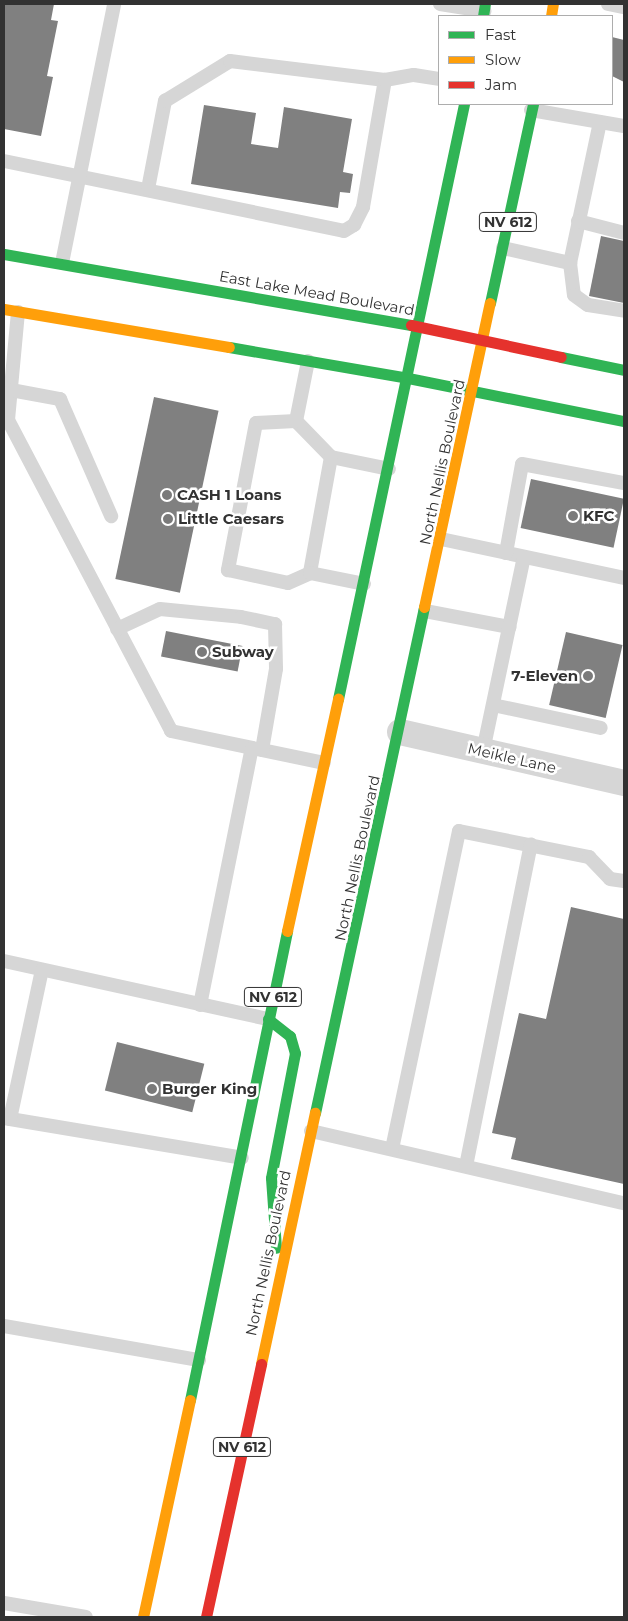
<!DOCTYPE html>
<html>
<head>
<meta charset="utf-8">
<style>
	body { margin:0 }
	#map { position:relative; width:628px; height:1621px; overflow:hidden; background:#fff; font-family:Montserrat,sans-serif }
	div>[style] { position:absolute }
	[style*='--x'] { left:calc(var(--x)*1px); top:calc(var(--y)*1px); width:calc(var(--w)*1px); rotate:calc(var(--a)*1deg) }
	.building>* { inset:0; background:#808080; transform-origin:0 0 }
	.lane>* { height:14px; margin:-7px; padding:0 7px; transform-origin:7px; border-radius:7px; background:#d6d6d6 }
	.street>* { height:26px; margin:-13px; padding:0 13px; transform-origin:13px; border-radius:13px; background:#d6d6d6 }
	.fast>* { height:11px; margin:-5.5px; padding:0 5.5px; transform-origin:5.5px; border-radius:5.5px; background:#30b455 }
	.slow>* { height:11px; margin:-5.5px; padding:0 5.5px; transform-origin:5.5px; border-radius:5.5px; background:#ff9f0a }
	.jam>* { height:11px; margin:-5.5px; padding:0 5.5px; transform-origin:5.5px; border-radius:5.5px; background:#e5322d }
	.dots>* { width:14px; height:14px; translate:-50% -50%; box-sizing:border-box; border:2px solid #fff; border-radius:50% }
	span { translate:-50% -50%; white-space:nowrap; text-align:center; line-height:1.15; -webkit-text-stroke:5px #fff; paint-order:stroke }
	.shield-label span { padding:1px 4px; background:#fff; border:1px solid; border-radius:4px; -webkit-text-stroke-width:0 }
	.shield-label { font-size:14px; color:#323232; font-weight:700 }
	.street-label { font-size:15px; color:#323232 }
	.poi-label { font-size:15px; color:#323232; font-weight:700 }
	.left { translate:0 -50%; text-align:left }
	.right { translate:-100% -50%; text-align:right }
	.frame { position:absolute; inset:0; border:5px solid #323232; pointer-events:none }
	.legend { position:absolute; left:438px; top:15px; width:175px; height:90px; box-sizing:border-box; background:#fff; border:1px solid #adadad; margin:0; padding:6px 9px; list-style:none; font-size:15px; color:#323232 }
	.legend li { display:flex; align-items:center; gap:10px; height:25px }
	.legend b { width:25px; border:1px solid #adadad }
</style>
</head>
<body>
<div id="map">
	<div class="building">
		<i style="clip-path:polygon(4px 4px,54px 4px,51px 20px,58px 21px,47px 76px,53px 77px,41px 136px,4px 129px)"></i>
		<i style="clip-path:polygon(612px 37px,624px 40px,624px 82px,612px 76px)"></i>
		<i style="clip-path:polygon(204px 105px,256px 113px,251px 144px,278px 148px,284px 107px,352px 119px,343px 172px,353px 174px,350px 193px,340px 192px,338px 208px,191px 184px)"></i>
		<i style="clip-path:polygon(601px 236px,624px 241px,624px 303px,589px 296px)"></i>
		<i style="left:154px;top:397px;width:66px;height:186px;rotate:12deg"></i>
		<i style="left:531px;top:479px;width:95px;height:50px;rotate:12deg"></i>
		<i style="left:166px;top:631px;width:78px;height:26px;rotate:11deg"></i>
		<i style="left:566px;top:632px;width:58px;height:75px;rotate:13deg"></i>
		<i style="clip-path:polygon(571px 907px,624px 919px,624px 1184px,511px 1159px,516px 1138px,492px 1133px,519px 1013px,546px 1019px)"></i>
		<i style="left:117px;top:1042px;width:90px;height:50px;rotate:14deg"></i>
	</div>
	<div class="lane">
		<i style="--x:440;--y:4;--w:45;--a:9"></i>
		<i style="--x:608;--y:4;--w:16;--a:11"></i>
		<i style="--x:531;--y:110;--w:94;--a:9.8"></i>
		<i style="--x:600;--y:122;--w:144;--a:102"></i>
		<i style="--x:570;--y:263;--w:32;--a:83"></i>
		<i style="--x:574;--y:295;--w:17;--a:36"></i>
		<i style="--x:588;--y:305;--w:36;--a:9"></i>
		<i style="--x:4;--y:161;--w:347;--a:11.6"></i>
		<i style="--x:344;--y:231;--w:12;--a:-31"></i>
		<i style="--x:354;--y:225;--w:20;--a:-63"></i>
		<i style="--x:363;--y:207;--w:129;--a:-80.2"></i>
		<i style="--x:148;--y:189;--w:90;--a:-79.1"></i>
		<i style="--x:165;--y:101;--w:76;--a:-31.6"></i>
		<i style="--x:230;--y:61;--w:156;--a:7"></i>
		<i style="--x:385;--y:80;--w:29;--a:-10"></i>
		<i style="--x:414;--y:75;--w:25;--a:9"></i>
		<i style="--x:578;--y:221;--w:48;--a:14.6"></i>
		<i style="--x:503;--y:248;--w:69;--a:12.6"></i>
		<i style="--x:62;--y:263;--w:264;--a:-78.6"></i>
		<i style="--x:18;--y:312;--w:108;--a:95.3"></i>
		<i style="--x:8;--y:420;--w:351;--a:62.3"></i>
		<i style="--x:171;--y:731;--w:156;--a:11.8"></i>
		<i style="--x:308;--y:361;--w:61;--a:101.3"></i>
		<i style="--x:296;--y:421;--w:50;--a:45.8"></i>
		<i style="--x:331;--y:457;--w:59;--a:11.7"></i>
		<i style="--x:11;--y:390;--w:50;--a:10.4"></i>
		<i style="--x:60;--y:399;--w:128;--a:66.4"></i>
		<i style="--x:296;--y:421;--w:40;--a:177.1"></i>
		<i style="--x:256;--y:423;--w:150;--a:100.8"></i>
		<i style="--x:228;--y:570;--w:61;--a:12.2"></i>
		<i style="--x:288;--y:583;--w:24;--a:-24"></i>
		<i style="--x:331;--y:457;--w:118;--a:100.3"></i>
		<i style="--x:310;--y:573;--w:55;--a:11.5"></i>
		<i style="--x:441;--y:539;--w:187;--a:12"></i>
		<i style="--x:506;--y:553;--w:90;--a:-79.8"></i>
		<i style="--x:522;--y:464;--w:104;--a:10.6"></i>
		<i style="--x:425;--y:611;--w:86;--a:10.8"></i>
		<i style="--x:117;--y:629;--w:47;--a:-24.9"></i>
		<i style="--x:160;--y:609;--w:81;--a:5.6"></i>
		<i style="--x:241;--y:617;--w:35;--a:12"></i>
		<i style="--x:275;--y:624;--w:45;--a:88.7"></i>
		<i style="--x:276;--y:669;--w:82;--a:99.8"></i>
		<i style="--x:493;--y:705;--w:110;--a:12"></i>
		<i style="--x:483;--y:751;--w:198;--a:-78.1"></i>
		<i style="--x:4;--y:961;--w:270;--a:12.4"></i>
		<i style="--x:200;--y:1005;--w:262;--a:-78.6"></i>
		<i style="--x:4;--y:1118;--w:241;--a:9.5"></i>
		<i style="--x:10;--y:1119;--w:152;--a:-77.9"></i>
		<i style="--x:311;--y:1131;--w:321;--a:13"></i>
		<i style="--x:392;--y:1149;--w:325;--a:-78.1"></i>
		<i style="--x:459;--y:831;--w:133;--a:11.3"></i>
		<i style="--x:589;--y:857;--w:30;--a:46"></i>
		<i style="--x:610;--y:879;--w:14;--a:8"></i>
		<i style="--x:466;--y:1166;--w:328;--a:-78.6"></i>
		<i style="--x:4;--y:1326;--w:198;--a:9.9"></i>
		<i style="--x:4;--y:1603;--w:83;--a:9.7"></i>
	</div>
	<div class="street">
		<i style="--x:400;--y:732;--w:230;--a:12.8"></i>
	</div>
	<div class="fast">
		<i style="--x:483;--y:16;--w:12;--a:-81"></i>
		<i style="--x:4;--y:254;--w:413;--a:9.9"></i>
		<i style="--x:490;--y:303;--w:204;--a:-77.8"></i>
		<i style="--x:229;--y:347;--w:182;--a:9.8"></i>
		<i style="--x:408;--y:378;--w:220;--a:11.3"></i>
		<i style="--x:561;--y:357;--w:64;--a:11.7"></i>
		<i style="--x:338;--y:699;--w:608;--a:-78.04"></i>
		<i style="--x:268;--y:1019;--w:28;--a:38"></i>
		<i style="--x:290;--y:1036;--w:18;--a:74"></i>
		<i style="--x:295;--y:1053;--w:127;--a:100.9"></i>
		<i style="--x:271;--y:1178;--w:70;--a:85.9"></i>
		<i style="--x:315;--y:1113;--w:518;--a:-77.84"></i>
		<i style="--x:190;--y:1400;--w:479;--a:-78.3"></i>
	</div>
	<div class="slow">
		<i style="--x:551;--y:16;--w:12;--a:-81"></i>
		<i style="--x:4;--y:309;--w:228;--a:9.6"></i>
		<i style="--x:424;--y:607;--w:311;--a:-77.8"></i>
		<i style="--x:287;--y:931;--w:238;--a:-77.6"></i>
		<i style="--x:261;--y:1364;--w:257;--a:-77.9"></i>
		<i style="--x:143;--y:1617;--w:222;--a:-77.8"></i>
	</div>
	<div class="jam">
		<i style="--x:411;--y:325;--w:153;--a:12"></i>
		<i style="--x:206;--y:1617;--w:259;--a:-77.7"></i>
	</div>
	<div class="dots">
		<i style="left:167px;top:495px;background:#7a7a7a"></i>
		<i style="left:573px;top:516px;background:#7a7a7a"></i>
		<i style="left:168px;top:519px;background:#7a7a7a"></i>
		<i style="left:202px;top:652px;background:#7a7a7a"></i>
		<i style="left:588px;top:676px;background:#7a7a7a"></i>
		<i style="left:152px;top:1089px;background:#7a7a7a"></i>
	</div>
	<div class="shield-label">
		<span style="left:508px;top:222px">NV 612</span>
		<span style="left:273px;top:997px">NV 612</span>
		<span style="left:242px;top:1447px">NV 612</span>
	</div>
	<div class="street-label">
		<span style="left:317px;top:293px;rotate:10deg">East Lake Mead Boulevard</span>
		<span style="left:442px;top:462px;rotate:-78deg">North Nellis Boulevard</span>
		<span style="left:512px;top:758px;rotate:13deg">Meikle Lane</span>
		<span style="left:357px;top:858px;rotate:-78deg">North Nellis Boulevard</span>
		<span style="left:268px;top:1253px;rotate:-78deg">North Nellis Boulevard</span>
	</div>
	<div class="poi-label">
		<span class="left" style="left:177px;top:495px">CASH 1 Loans</span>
		<span class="left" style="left:583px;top:516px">KFC</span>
		<span class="left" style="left:178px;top:519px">Little Caesars</span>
		<span class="left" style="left:212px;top:652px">Subway</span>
		<span class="right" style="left:578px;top:676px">7-Eleven</span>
		<span class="left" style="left:162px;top:1089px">Burger King</span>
	</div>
	<div class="frame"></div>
	<ul class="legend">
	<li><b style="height:6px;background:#30b455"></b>Fast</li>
	<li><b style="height:6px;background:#ff9f0a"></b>Slow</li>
	<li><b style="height:6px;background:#e5322d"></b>Jam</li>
	</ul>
</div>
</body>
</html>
